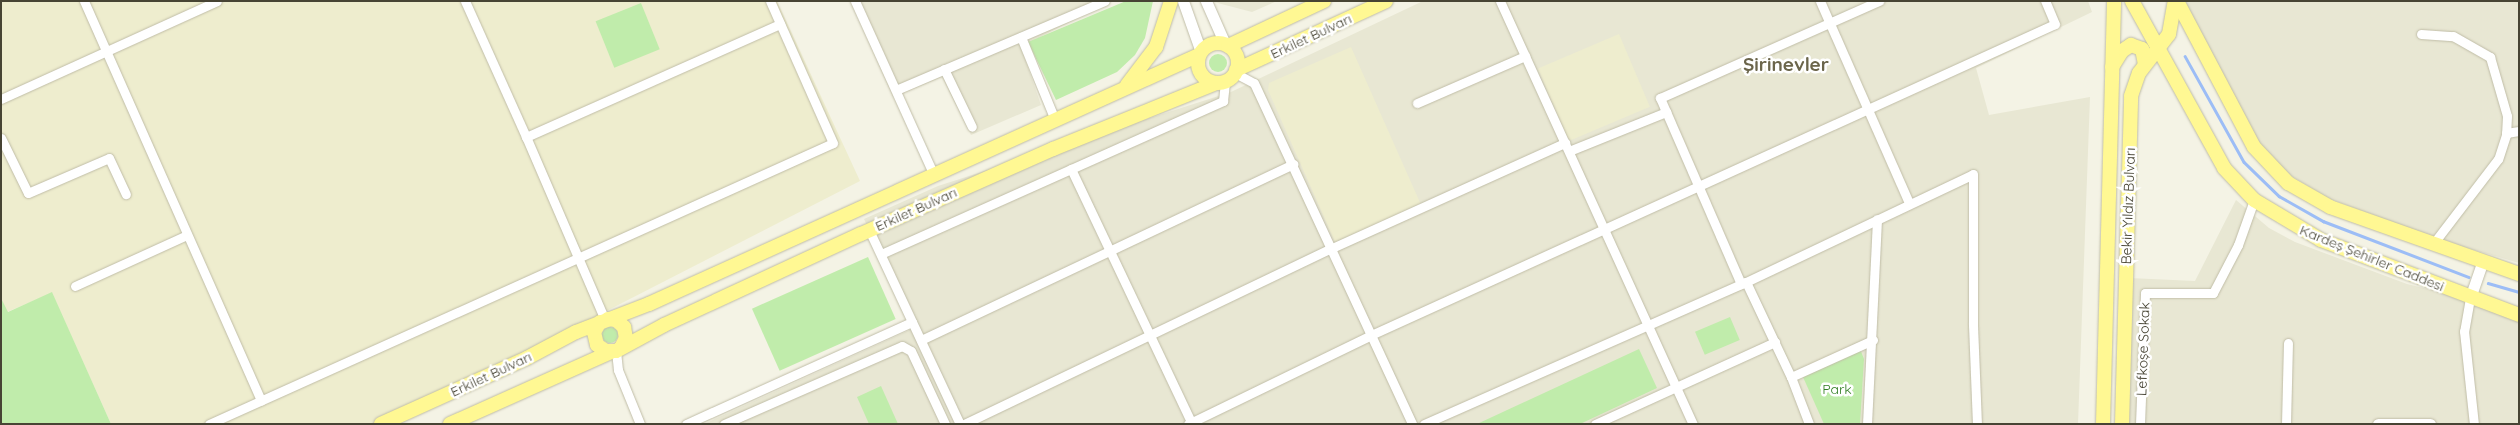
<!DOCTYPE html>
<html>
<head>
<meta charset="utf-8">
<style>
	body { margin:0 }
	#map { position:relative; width:2520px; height:425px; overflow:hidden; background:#f4f3e5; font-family:Quicksand,sans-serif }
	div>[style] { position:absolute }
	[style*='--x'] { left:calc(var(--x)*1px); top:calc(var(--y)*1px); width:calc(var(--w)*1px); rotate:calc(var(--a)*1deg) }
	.residential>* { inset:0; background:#e8e7d3 }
	.education>* { inset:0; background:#eeedce; transform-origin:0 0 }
	.green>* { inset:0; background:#c0ecab; transform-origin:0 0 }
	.round { border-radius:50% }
	.stream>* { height:2.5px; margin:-1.25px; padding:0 1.25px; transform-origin:1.25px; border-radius:1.25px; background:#9cbdf6 }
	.roads { filter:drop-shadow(0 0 1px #c0bda7) drop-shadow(0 0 1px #c0bda7) }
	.minor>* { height:9px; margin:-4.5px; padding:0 4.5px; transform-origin:4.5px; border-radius:4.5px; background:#fff }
	.tertiary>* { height:11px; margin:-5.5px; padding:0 5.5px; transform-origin:5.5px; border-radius:5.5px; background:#fff }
	.primary>* { height:14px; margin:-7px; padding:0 7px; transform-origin:7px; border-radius:7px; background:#fff893 }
	.primary>.ring { margin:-7px; padding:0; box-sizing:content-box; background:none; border:14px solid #fff893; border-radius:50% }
	span { translate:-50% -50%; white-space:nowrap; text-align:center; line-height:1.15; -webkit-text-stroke:5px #fff; paint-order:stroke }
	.street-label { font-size:14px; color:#474434 }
	.park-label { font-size:14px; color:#317e23 }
	.district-label { font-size:19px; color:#6b654b; font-weight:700 }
	.frame { position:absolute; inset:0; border:2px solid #474434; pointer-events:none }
</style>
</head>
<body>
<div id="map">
	<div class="residential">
		<i style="clip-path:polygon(851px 1px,1111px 1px,1021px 47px,1041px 105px,971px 135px,942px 77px,893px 97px)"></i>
		<i style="clip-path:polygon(1210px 1px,1277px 1px,1252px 12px)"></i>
		<i style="clip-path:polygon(1423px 1px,2088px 1px,2092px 12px,1976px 68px,1989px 115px,2090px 97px,2078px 424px,962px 424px,864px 219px,938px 186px,1231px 92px)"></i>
		<i style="clip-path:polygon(2178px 1px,2519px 1px,2519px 263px,2440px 240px,2328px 198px,2290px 175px,2259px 143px)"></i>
		<i style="clip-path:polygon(2236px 200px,2269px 228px,2295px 242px,2407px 284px,2519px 311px,2519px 424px,2124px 424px,2129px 278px,2195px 281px)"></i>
		<i style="clip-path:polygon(914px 328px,957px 424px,704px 424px)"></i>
	</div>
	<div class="education">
		<i style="clip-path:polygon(1px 1px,777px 1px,860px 181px,386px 424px,111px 424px,52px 293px,7px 312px,1px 298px)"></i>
		<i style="left:1619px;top:34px;width:79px;height:88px;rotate:67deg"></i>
		<i style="clip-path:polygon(1351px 47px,1422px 207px,1335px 242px,1268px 90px,1269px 83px)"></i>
	</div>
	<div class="green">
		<i style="clip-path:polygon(1126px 1px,1153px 1px,1145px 38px,1135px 55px,1117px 72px,1056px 100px,1028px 42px)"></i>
		<i style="left:641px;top:3px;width:50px;height:49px;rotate:68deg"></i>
		<i class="round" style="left:1209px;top:54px;width:18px;height:18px"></i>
		<i style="left:868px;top:257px;width:68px;height:127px;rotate:66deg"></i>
		<i style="clip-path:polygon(52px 292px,111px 424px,1px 424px,1px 298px,8px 312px)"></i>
		<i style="left:1730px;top:317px;width:25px;height:38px;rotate:67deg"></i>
		<i class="round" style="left:602px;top:327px;width:16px;height:16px"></i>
		<i style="clip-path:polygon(1639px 349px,1657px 388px,1580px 424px,1477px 424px)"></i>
		<i style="clip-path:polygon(1860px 349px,1864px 359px,1860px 424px,1824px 424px,1803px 377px)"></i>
		<i style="clip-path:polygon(881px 386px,898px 424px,869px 424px,857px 397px)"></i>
	</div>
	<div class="stream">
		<i style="--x:2185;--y:56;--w:121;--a:60.9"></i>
		<i style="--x:2244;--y:162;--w:49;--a:44.2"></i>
		<i style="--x:2279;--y:196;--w:51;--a:29.6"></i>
		<i style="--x:2323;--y:221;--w:156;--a:21"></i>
		<i style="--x:2488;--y:283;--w:32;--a:16"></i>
	</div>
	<div class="roads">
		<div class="minor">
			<i style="--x:84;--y:1;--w:437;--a:66.1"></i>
			<i style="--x:465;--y:1;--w:149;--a:65.8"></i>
			<i style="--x:855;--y:1;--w:191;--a:65.6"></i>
			<i style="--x:1500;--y:1;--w:465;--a:65.5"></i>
			<i style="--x:1820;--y:1;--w:221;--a:66.2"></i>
			<i style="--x:2421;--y:34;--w:32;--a:4"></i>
			<i style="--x:2453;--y:36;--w:43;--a:29.6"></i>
			<i style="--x:2490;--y:57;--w:61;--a:73.9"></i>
			<i style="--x:2507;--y:116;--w:19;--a:93"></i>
			<i style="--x:2506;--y:135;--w:25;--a:108"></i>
			<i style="--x:2498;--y:159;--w:107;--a:127.4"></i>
			<i style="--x:1021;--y:37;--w:90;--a:67.7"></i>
			<i style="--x:944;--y:69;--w:64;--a:64.2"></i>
			<i style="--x:1235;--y:73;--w:21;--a:28"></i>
			<i style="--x:1254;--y:83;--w:376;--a:65.1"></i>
			<i style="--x:896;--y:90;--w:227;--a:-23.1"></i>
			<i style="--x:1;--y:99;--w:237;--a:-24.4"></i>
			<i style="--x:1417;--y:103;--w:118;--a:-23.5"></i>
			<i style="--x:2506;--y:133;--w:13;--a:-9"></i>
			<i style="--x:1;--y:138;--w:61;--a:63.9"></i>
			<i style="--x:28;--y:193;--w:88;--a:-23.4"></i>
			<i style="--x:109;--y:158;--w:40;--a:65"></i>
			<i style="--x:1569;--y:151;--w:105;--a:-21.9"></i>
			<i style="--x:1071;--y:169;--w:282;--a:64.6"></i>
			<i style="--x:869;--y:230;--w:214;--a:64.9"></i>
			<i style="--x:881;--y:254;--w:375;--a:-24.1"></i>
			<i style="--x:1223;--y:101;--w:20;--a:-84"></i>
			<i style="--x:1746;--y:282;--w:105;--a:64.7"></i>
			<i style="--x:1791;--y:377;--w:50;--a:69"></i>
			<i style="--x:1741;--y:284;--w:203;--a:-113.5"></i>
			<i style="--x:1660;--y:98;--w:240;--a:-23.9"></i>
			<i style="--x:75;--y:286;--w:123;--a:-24.5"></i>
			<i style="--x:2470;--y:298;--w:34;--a:100"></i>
			<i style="--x:2464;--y:331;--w:94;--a:83.9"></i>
			<i style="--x:605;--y:320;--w:199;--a:-113.3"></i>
			<i style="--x:526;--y:137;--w:278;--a:-24"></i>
			<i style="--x:921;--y:340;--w:412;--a:-25.3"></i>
			<i style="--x:616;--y:351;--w:19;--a:84"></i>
			<i style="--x:618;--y:370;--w:58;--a:67.8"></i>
			<i style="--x:1791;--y:377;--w:90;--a:-24.3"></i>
			<i style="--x:209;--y:424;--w:684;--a:-24.24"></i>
			<i style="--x:833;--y:143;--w:155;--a:-113.9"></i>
			<i style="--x:686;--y:424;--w:248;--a:-24.3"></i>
			<i style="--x:724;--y:424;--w:194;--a:-23.7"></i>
			<i style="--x:902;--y:346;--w:10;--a:29"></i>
			<i style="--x:911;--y:351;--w:81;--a:65"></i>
			<i style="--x:964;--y:424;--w:408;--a:-25.6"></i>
			<i style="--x:1332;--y:248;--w:256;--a:-24.3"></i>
			<i style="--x:1188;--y:424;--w:203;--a:-25.9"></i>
			<i style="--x:1371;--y:335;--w:751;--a:-24.45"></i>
			<i style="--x:2055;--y:24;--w:25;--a:-113"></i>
			<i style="--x:1424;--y:424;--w:352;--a:-23.8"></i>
			<i style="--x:1746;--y:282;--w:251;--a:-25.4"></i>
			<i style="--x:1973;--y:174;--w:151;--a:90"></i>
			<i style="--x:1973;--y:325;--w:99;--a:87.7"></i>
			<i style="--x:1595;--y:424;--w:198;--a:-24.5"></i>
			<i style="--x:1867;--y:424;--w:205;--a:-87.2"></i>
			<i style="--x:2140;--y:424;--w:131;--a:-87.8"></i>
			<i style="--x:2145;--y:293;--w:68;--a:0"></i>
			<i style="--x:2213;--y:293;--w:54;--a:-62.5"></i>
			<i style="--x:2238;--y:245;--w:48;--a:-70.4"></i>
			<i style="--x:2286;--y:424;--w:81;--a:-88.6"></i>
		</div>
		<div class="tertiary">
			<i style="--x:1183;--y:1;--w:54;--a:70.6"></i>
			<i style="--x:1206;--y:1;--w:47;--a:66.2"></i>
			<i style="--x:2470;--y:298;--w:39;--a:-71"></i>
			<i style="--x:2378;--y:424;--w:52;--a:0"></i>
		</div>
		<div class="primary">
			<i style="--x:2132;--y:1;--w:191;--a:61.1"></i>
			<i style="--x:2224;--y:168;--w:44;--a:46.8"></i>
			<i style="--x:2254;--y:200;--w:78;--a:30.8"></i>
			<i style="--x:2321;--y:240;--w:212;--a:20.7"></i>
			<i style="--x:2177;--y:1;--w:165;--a:62.2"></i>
			<i style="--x:2254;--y:147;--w:50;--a:46.6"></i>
			<i style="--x:2288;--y:183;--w:48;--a:29.7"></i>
			<i style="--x:2330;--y:207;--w:201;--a:19.5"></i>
			<i class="ring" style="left:1198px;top:43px;width:26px;height:26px"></i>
			<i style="--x:1228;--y:46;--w:106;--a:-25.1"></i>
			<i style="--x:2112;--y:67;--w:19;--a:-58"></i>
			<i style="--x:2122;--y:51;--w:11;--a:-34"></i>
			<i style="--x:2131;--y:45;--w:12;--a:20"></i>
			<i style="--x:2142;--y:49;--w:15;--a:79"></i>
			<i style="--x:1236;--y:70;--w:165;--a:-24.7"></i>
			<i style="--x:1127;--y:85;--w:48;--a:-52.7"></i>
			<i style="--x:1156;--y:47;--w:48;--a:-71.9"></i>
			<i style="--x:608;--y:319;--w:8;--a:7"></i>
			<i style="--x:616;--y:320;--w:11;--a:41"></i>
			<i style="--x:624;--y:327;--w:11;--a:80"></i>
			<i style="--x:626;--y:338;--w:11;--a:117"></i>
			<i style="--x:600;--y:322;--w:12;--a:121"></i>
			<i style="--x:594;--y:332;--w:13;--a:77"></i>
			<i style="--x:597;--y:345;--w:11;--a:34"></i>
			<i style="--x:606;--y:351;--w:10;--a:0"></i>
			<i style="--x:616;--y:351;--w:55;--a:-28.4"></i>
			<i style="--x:664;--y:325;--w:217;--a:-24.8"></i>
			<i style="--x:861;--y:234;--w:210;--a:-23.9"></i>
			<i style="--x:1053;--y:149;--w:176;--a:-22"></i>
			<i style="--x:381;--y:424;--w:160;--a:-24.3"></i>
			<i style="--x:527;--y:358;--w:55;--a:-28"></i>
			<i style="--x:576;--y:332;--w:78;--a:-21"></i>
			<i style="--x:649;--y:304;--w:604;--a:-24.36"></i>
			<i style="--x:450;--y:424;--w:176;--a:-24.1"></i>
			<i style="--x:2103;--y:424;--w:423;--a:-88.5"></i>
			<i style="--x:2122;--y:424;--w:328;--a:-88.4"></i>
			<i style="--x:2131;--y:96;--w:24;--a:-71"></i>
			<i style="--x:2139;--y:73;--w:49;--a:-52.4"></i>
			<i style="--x:2169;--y:34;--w:34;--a:-80"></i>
		</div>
	</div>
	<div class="street-label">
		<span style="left:1311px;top:36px;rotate:-25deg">Erkilet Bulvarı</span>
		<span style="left:2128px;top:206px;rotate:-88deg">Bekir Yıldız Bulvarı</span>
		<span style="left:916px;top:209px;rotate:-24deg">Erkilet Bulvarı</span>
		<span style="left:2372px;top:258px;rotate:22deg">Kardeş Şehirler Caddesi</span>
		<span style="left:2143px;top:349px;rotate:-88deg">Lefkoşe Sokak</span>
		<span style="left:491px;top:374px;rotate:-25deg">Erkilet Bulvarı</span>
	</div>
	<div class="park-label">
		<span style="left:1837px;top:389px">Park</span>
	</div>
	<div class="district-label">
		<span style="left:1786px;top:65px">Şirinevler</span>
	</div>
	<div class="frame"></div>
</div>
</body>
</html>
